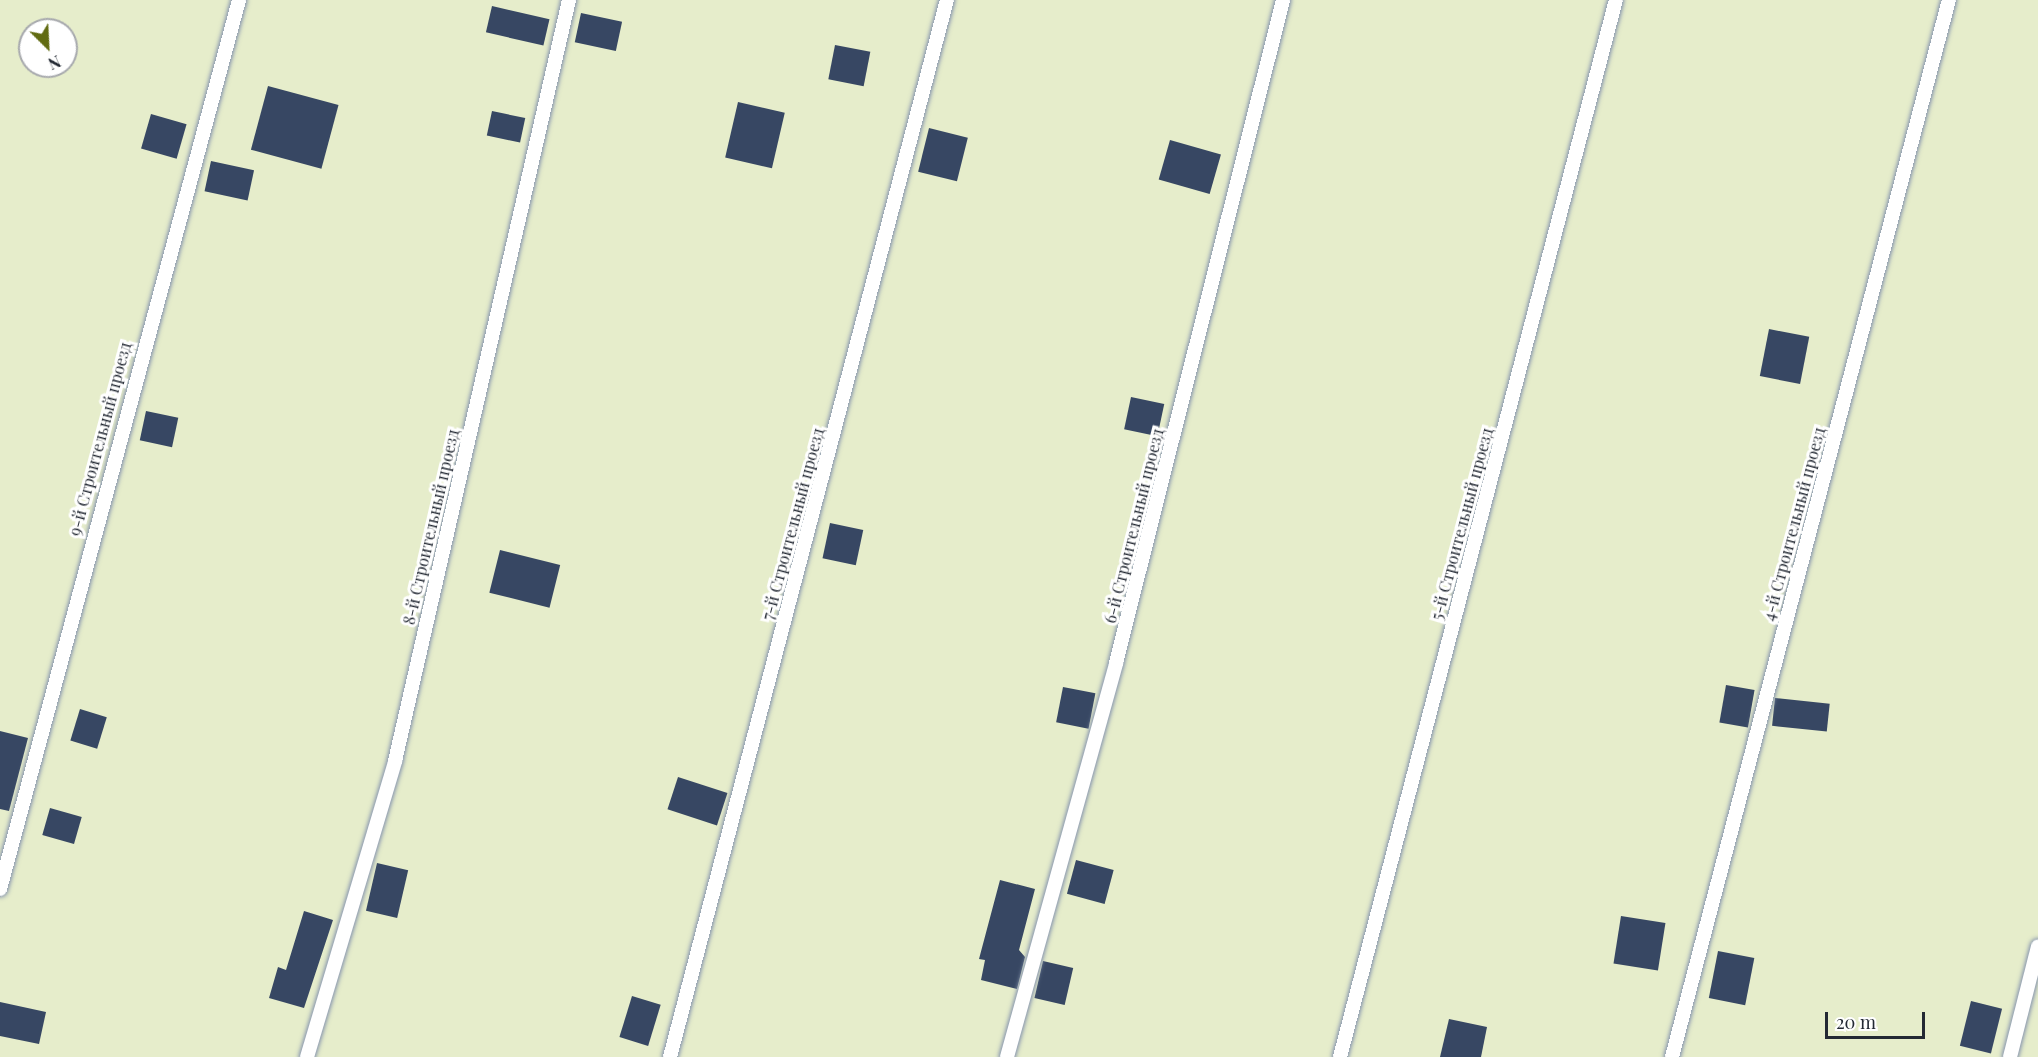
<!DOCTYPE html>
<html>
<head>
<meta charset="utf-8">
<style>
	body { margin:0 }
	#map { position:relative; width:2038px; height:1057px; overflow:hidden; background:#f5f8fe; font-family:"Playfair Display",serif }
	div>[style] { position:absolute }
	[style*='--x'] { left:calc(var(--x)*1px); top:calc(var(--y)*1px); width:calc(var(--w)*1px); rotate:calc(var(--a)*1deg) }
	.green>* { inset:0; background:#e6edcb }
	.building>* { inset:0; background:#374763; transform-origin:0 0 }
	.roads { filter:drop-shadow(0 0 2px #8795ae) drop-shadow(0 0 2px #8795ae) }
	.service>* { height:14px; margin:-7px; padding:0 7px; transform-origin:7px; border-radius:7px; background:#fff }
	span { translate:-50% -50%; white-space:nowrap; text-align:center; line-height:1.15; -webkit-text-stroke:6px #fff; paint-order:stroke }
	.street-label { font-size:16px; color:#232933 }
	.north { position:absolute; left:18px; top:18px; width:60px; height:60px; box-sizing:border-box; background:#fff; border:2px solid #a7a9ad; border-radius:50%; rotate:156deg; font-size:16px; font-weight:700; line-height:24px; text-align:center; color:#232933 }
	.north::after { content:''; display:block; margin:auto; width:21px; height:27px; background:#616b11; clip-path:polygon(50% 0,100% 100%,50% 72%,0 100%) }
	.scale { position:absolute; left:1825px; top:1012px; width:100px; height:27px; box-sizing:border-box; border:3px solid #232933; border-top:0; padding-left:8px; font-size:18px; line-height:21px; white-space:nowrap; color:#232933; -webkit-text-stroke:4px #fff; paint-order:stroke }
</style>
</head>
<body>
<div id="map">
	<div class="green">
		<i style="clip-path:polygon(evenodd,0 0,2038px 0,2038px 1057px,0 1057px,0 0,30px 30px,66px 30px,66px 66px,30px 66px,30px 30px)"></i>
	</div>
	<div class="building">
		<i style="left:492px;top:6px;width:59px;height:27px;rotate:13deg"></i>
		<i style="left:581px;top:13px;width:42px;height:30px;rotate:12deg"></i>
		<i style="left:835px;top:45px;width:36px;height:35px;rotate:11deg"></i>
		<i style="left:268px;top:86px;width:73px;height:66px;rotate:15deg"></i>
		<i style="left:738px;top:102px;width:48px;height:57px;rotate:13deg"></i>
		<i style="left:492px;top:111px;width:34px;height:25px;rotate:12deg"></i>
		<i style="left:151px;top:114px;width:37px;height:36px;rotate:16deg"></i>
		<i style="left:929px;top:128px;width:40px;height:45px;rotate:14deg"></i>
		<i style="left:1170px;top:140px;width:53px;height:41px;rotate:16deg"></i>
		<i style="left:211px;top:161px;width:44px;height:31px;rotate:12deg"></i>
		<i style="left:1769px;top:329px;width:41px;height:48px;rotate:11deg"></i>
		<i style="left:1131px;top:397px;width:34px;height:33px;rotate:12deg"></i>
		<i style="left:146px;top:411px;width:33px;height:30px;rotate:12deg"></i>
		<i style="left:830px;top:523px;width:34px;height:36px;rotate:12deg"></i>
		<i style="left:500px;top:550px;width:62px;height:44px;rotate:14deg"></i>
		<i style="left:1726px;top:685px;width:29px;height:38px;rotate:10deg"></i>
		<i style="left:1063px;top:687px;width:33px;height:36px;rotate:11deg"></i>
		<i style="left:1775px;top:698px;width:55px;height:28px;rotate:6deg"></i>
		<i style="left:80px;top:709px;width:28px;height:33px;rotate:17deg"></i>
		<i style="clip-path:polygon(0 731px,28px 738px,9px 811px,0 809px)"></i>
		<i style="left:678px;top:777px;width:52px;height:34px;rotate:18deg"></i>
		<i style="left:50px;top:808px;width:33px;height:28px;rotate:16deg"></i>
		<i style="left:1076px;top:860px;width:39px;height:35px;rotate:15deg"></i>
		<i style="left:377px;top:863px;width:32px;height:49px;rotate:13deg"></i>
		<i style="clip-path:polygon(1000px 880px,1035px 889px,1019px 950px,1025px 957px,1017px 989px,981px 980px,985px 960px,979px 959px)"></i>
		<i style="clip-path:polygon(304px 911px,333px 920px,304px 1008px,269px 998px,278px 967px,286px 970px)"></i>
		<i style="left:1621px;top:916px;width:45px;height:48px;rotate:9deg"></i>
		<i style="left:1718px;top:951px;width:37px;height:48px;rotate:11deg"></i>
		<i style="left:1043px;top:961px;width:31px;height:38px;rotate:13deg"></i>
		<i style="left:632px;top:996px;width:30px;height:43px;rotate:17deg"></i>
		<i style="left:1971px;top:1001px;width:32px;height:46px;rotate:14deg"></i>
		<i style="clip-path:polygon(0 1002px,46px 1012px,39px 1044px,0 1036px)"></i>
		<i style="clip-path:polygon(1449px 1019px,1487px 1027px,1481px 1057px,1440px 1057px)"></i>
	</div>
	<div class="roads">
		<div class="service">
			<i style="--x:0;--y:889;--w:921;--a:-74.95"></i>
			<i style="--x:307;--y:1057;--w:309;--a:-73.4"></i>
			<i style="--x:395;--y:761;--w:781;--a:-77.12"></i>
			<i style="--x:670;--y:1057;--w:1093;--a:-75.32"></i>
			<i style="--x:1007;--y:1057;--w:409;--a:-74.5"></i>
			<i style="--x:1116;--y:663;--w:684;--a:-75.86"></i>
			<i style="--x:1340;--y:1057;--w:1092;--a:-75.37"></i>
			<i style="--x:1672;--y:1057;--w:1093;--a:-75.32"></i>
			<i style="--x:2010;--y:1057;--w:114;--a:-75.8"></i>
		</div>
	</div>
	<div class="street-label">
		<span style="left:100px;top:439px;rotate:-75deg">9-й Строительный проезд</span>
		<span style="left:793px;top:524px;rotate:-75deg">7-й Строительный проезд</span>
		<span style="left:1462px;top:524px;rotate:-75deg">5-й Строительный проезд</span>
		<span style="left:1794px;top:524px;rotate:-75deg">4-й Строительный проезд</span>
		<span style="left:1134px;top:526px;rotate:-76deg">6-й Строительный проезд</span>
		<span style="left:431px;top:527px;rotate:-77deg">8-й Строительный проезд</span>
	</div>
	<div class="north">N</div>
	<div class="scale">20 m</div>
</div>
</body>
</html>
